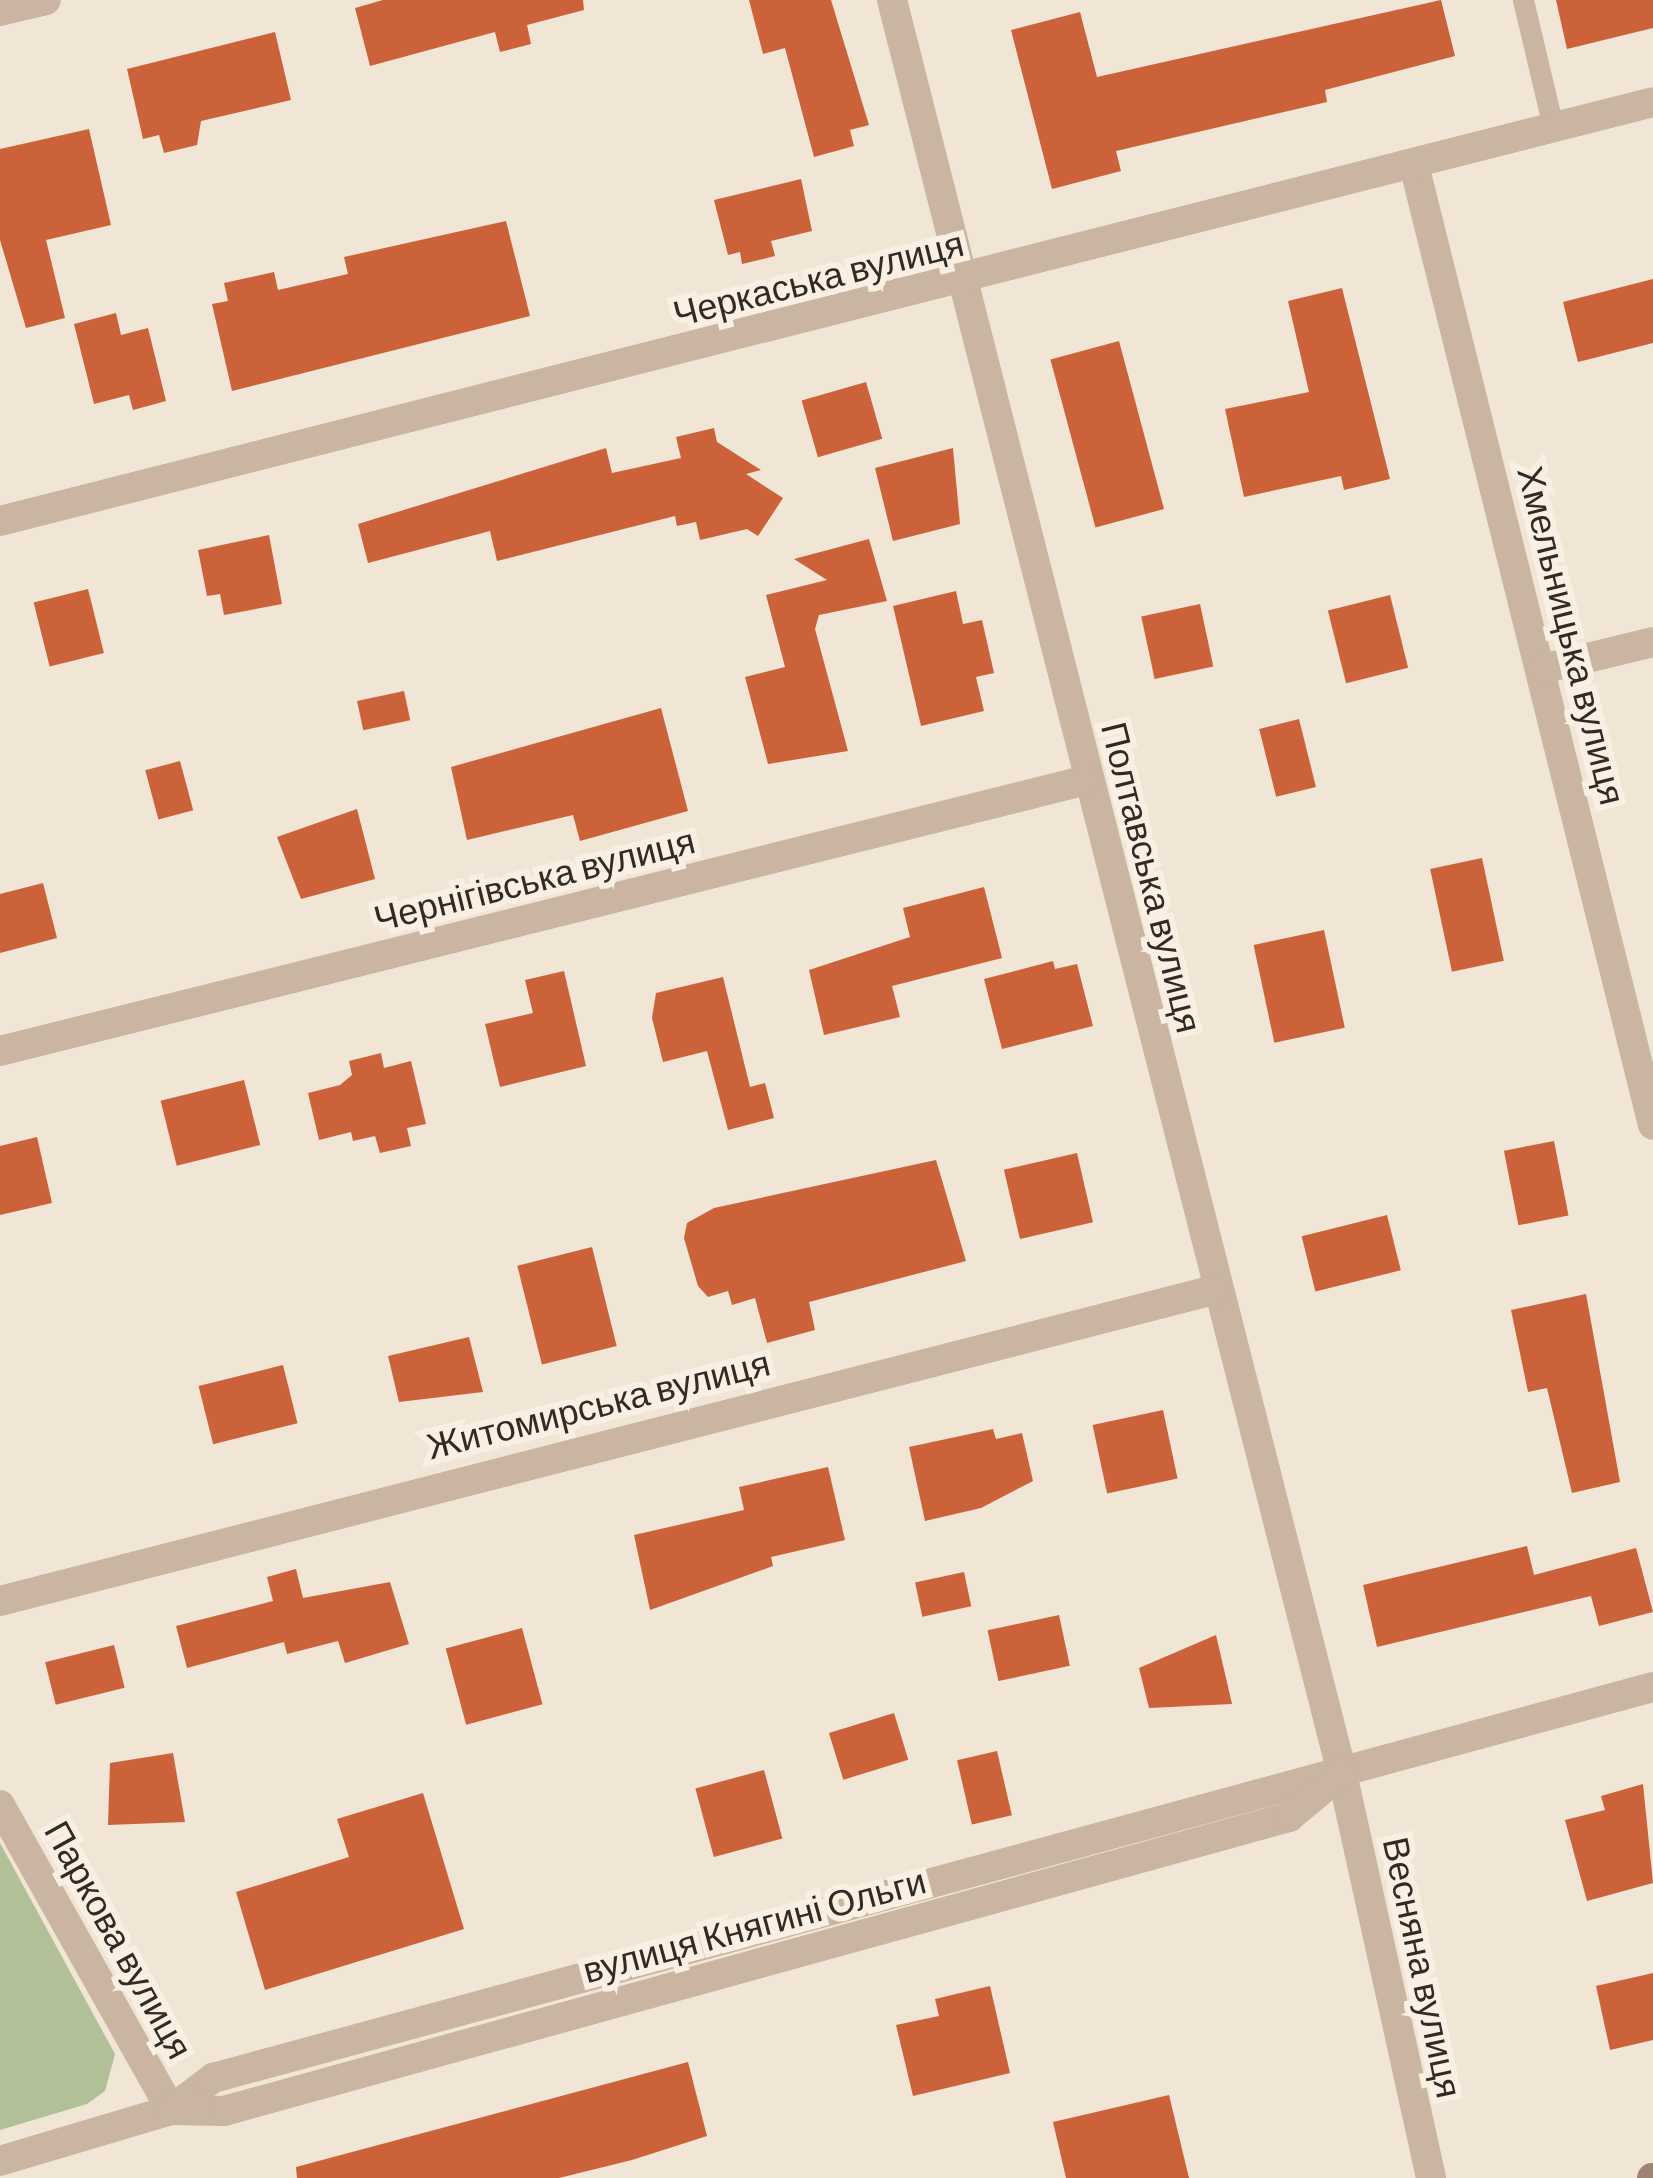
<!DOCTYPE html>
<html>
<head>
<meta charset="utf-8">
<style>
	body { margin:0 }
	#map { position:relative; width:1653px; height:2178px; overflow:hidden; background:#f1e5d6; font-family:Barlow,sans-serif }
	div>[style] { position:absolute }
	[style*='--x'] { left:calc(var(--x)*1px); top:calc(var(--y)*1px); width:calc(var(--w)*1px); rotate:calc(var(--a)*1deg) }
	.green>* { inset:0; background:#b1c096 }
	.building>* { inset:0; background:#cb623a; transform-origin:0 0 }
	.lane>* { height:21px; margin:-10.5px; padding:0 10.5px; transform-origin:10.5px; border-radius:10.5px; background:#c9b5a2 }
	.street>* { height:30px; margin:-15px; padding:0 15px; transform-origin:15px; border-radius:15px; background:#c9b5a2 }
	.secondary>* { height:30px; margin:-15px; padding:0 15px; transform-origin:15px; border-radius:15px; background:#9d8473 }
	span { translate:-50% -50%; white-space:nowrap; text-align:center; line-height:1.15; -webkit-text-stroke:12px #f9efe2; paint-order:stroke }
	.street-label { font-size:36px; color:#342a24 }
</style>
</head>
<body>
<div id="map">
	<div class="green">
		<i style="clip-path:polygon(0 1843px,115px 2054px,105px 2091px,87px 2104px,0 2130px)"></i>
	</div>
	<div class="building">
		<i style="clip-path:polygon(383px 0,583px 0,584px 10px,527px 25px,531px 44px,500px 52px,495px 32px,370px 66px,355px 8px)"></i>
		<i style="clip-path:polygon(749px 0,831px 0,869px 125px,850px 130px,854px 146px,814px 157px,785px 48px,763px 54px)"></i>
		<i style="clip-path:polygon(1441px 0,1455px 56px,1325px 90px,1327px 102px,1116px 151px,1121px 171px,1052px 189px,1011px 30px,1080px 12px,1097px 77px)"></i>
		<i style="clip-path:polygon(1556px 0,1653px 0,1653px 28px,1567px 49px)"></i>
		<i style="clip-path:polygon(275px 32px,291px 100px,201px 121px,197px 145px,164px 153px,159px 135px,143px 139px,127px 69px)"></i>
		<i style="clip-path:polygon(89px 129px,111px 225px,46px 240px,65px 318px,26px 328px,0 240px,0 149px)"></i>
		<i style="clip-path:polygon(801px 179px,812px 231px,771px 241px,775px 256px,742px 264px,740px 252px,728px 255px,714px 200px)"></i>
		<i style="clip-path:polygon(506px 221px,530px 316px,232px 391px,212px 304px,228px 301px,224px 283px,274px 272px,278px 290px,348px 274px,344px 257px)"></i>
		<i style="clip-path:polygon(1653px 279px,1653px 343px,1578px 362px,1563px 302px)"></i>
		<i style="clip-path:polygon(1342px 288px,1390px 479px,1344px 490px,1341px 476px,1244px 497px,1225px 409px,1309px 392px,1288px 301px)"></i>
		<i style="clip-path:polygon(116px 313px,121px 335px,148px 328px,166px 401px,133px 410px,129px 395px,94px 404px,74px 324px)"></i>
		<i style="left:1119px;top:341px;width:174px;height:71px;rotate:75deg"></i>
		<i style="left:866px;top:382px;width:59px;height:67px;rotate:74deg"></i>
		<i style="clip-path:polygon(714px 428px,717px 442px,761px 470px,746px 474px,783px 498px,758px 536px,747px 529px,700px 540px,696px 522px,677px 526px,675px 516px,497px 561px,490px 531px,368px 563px,358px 524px,606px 448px,612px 473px,681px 458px,676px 437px)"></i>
		<i style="clip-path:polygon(953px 448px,960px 524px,893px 541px,875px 468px)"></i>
		<i style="clip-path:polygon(269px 535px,282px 604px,224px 615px,220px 594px,207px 596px,198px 550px)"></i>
		<i style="clip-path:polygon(869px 539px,887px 601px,819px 615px,815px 629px,848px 751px,768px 764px,745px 677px,785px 667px,766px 595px,827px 580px,794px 559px)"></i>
		<i style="left:88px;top:589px;width:66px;height:56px;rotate:76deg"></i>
		<i style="clip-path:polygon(956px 591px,963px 624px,982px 620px,994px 673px,976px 677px,984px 711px,921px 726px,893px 606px)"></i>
		<i style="left:1390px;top:595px;width:75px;height:64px;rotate:76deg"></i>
		<i style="left:1200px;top:604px;width:64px;height:60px;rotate:78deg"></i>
		<i style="left:404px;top:691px;width:30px;height:48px;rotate:78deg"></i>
		<i style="clip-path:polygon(661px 708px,688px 811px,580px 841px,573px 815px,467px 840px,451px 767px)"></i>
		<i style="left:1299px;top:719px;width:70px;height:41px;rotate:76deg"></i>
		<i style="left:180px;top:761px;width:51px;height:36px;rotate:75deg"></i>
		<i style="clip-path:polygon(357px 809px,375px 879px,301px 899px,277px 837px)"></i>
		<i style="left:1482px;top:858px;width:105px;height:53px;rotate:78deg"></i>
		<i style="clip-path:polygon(43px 883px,57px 938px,0 953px,0 894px)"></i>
		<i style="clip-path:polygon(984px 887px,1002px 958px,892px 986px,900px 1017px,824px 1035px,809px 970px,910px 937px,903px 908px)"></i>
		<i style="left:1324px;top:930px;width:100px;height:72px;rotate:78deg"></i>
		<i style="clip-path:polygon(1053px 961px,1055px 969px,1077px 964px,1093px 1026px,1002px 1049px,984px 979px)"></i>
		<i style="clip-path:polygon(564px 971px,586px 1066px,500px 1087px,485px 1024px,533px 1013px,525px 980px)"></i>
		<i style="clip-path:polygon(723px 977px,750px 1087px,765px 1083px,774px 1118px,728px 1130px,707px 1051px,663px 1062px,652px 1018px,656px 993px)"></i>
		<i style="clip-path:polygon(381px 1053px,384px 1068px,411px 1061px,426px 1124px,407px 1128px,411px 1146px,380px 1153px,375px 1136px,353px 1141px,351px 1132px,319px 1140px,308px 1093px,340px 1085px,352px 1075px,349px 1061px)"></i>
		<i style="left:244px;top:1080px;width:67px;height:86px;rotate:76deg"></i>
		<i style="clip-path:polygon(37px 1137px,52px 1203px,0 1215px,0 1146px)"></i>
		<i style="left:1554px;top:1141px;width:76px;height:51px;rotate:79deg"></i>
		<i style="left:1077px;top:1153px;width:71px;height:75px;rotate:77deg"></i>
		<i style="clip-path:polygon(936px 1160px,966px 1261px,809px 1302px,815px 1330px,767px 1343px,755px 1298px,732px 1305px,728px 1291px,708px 1297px,698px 1286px,684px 1238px,687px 1223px,714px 1208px)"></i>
		<i style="left:1387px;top:1215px;width:57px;height:88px;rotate:76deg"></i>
		<i style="left:592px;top:1247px;width:102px;height:77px;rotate:76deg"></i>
		<i style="clip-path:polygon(1586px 1294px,1620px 1482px,1572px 1493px,1547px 1388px,1528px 1392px,1511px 1310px)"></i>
		<i style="clip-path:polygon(469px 1337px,483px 1392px,399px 1402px,388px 1356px)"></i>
		<i style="left:283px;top:1365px;width:60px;height:87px;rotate:76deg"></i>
		<i style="left:1163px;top:1410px;width:70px;height:72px;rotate:78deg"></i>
		<i style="clip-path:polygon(993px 1429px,996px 1439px,1022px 1433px,1033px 1481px,981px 1508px,925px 1521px,909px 1447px)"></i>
		<i style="clip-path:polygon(828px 1467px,845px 1540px,771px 1557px,773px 1566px,650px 1610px,634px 1535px,744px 1510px,739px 1487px)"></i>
		<i style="clip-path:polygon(1527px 1546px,1534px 1575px,1636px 1548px,1653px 1612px,1599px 1626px,1591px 1596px,1377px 1647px,1363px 1585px)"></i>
		<i style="clip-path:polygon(296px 1569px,303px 1598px,390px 1582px,409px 1644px,345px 1663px,338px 1641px,287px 1654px,284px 1642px,187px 1668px,176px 1626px,273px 1601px,267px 1577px)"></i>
		<i style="left:964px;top:1572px;width:35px;height:50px;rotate:78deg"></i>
		<i style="left:1059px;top:1615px;width:52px;height:73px;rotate:78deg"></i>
		<i style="left:522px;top:1628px;width:79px;height:79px;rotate:75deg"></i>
		<i style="clip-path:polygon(1216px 1635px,1232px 1704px,1149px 1708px,1139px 1668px)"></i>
		<i style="left:114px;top:1645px;width:44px;height:71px;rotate:76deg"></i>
		<i style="left:894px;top:1713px;width:49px;height:68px;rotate:73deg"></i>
		<i style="left:997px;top:1751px;width:66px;height:41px;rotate:77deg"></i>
		<i style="clip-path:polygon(173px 1753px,185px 1822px,108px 1825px,110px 1763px)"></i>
		<i style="left:764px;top:1770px;width:71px;height:71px;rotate:75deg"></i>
		<i style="clip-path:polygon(1643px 1784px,1653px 1883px,1587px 1901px,1565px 1820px,1605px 1810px,1601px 1796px)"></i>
		<i style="clip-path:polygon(423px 1793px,464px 1929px,265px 1990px,236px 1892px,349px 1857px,337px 1819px)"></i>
		<i style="clip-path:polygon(1653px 1973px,1653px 2040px,1610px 2050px,1596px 1986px)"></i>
		<i style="clip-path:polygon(990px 1986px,1010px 2073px,913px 2096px,896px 2025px,939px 2016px,935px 1999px)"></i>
		<i style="clip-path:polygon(688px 2062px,707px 2136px,632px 2160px,559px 2178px,297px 2178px,296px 2167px)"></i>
		<i style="clip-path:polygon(1169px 2095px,1189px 2178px,1066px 2178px,1053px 2122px)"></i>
	</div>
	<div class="lane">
		<i style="--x:1523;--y:0;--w:130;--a:76.7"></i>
	</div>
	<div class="street">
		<i style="--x:892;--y:0;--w:1829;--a:75.76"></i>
		<i style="--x:1342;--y:1773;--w:415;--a:77.6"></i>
		<i style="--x:0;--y:11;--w:47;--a:-13.4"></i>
		<i style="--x:1414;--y:165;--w:989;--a:76.02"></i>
		<i style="--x:0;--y:521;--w:1705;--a:-14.22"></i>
		<i style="--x:1542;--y:669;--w:114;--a:-13.7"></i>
		<i style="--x:0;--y:1051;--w:1120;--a:-14"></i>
		<i style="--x:0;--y:1601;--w:1257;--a:-14.37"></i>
		<i style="--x:0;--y:1805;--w:350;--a:60.7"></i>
		<i style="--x:171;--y:2110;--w:53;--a:-37.3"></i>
		<i style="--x:213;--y:2078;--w:1492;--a:-15.19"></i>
		<i style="--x:0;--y:2161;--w:178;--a:-16.6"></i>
		<i style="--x:171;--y:2110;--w:53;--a:1.1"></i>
		<i style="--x:224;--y:2111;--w:1105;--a:-15.43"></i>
		<i style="--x:1289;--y:1817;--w:69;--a:-39.7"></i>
	</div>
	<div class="secondary">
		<i style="--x:1652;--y:2178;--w:1;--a:0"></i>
	</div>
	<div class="street-label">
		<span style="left:818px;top:277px;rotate:-14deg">Черкаська вулиця</span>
		<span style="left:1573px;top:635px;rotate:76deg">Хмельницька вулиця</span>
		<span style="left:1153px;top:877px;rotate:76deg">Полтавська вулиця</span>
		<span style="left:534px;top:878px;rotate:-14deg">Чернігівська вулиця</span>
		<span style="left:598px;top:1403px;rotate:-14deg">Житомирська вулиця</span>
		<span style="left:754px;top:1924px;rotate:-15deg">вулиця Княгині Ольги</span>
		<span style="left:120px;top:1939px;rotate:61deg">Паркова вулиця</span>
		<span style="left:1424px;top:1967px;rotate:78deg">Весняна вулиця</span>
	</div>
</div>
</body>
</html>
